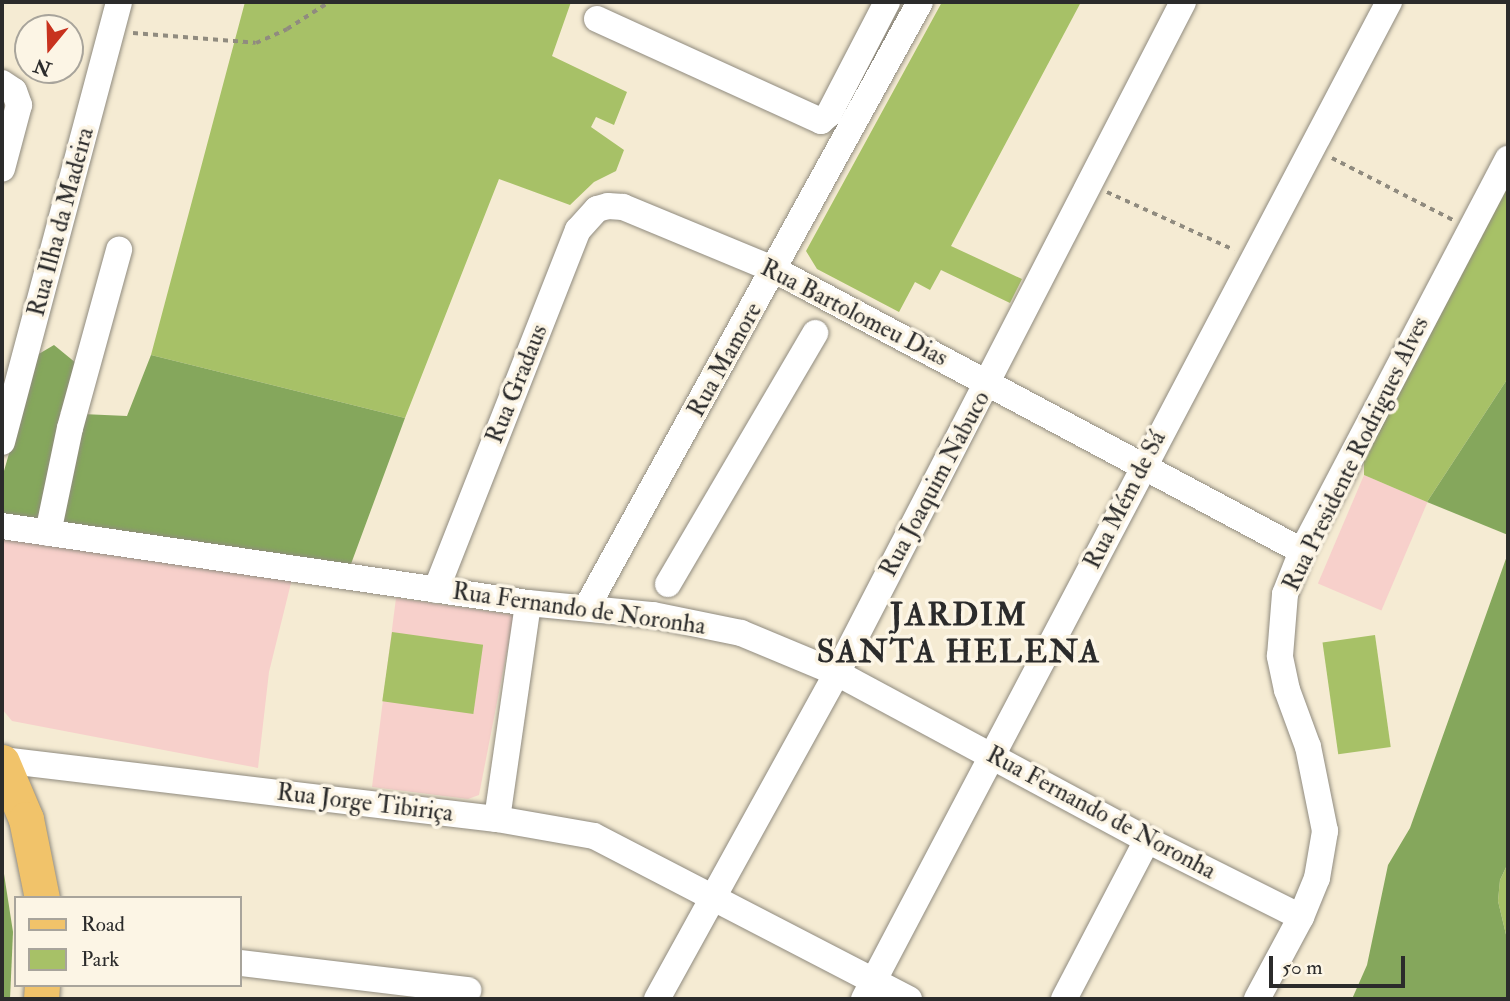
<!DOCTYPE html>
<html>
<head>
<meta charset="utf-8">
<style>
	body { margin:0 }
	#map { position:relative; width:1510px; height:1001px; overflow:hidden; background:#f5ebd3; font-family:"IM FELL Double Pica",serif }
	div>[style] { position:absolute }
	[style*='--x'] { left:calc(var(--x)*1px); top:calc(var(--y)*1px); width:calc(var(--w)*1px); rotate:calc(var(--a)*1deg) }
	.built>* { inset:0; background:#f7d0cb; transform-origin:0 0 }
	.green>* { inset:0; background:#a7c167; transform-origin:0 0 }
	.forest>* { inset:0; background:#85a75c }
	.path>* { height:3.5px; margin-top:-1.75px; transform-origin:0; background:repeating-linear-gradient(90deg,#908b7f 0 5px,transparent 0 10px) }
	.roads { filter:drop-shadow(0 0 2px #908b7f) drop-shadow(0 0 2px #908b7f) }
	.minor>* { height:26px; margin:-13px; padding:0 13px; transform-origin:13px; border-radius:13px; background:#fff }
	.major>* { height:35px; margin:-17.5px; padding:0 17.5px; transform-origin:17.5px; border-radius:17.5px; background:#f1c36a }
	span { translate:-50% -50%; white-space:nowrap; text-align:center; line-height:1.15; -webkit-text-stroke:7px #fcf5e5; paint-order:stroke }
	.street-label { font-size:24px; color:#2b2b2b }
	.district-label { font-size:32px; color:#2b2b2b; font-weight:700; letter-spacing:2px }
	.frame { position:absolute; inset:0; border:4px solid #2b2b2b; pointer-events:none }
	.legend { position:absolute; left:14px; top:896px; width:228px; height:91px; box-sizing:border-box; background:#fcf5e5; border:2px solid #a8a49b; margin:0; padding:9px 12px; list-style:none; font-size:21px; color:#2b2b2b }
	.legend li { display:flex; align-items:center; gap:14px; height:35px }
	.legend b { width:35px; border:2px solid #a8a49b }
	.north { position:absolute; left:14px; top:14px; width:70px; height:70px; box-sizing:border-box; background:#fcf5e5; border:2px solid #a8a49b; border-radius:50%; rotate:199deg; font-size:19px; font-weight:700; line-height:28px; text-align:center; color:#2b2b2b }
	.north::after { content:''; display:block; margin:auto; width:24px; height:32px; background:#c8321e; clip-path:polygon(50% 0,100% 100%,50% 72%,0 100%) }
	.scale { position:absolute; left:1269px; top:956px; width:136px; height:32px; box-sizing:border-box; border:4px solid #2b2b2b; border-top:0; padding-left:9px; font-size:21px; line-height:24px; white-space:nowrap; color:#2b2b2b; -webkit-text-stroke:5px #fcf5e5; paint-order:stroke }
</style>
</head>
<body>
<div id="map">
	<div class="built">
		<i style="left:1364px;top:475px;width:69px;height:118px;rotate:23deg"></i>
		<i style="clip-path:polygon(2px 537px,292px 579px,269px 672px,258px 768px,12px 721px,2px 709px)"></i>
		<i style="clip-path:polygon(396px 598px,514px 615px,479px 795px,468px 799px,372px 787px)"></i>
	</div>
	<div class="green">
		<i style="clip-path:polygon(245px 2px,571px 2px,552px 56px,627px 92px,614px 125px,596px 117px,591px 127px,624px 150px,616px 171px,594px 182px,570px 205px,499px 179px,405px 418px,151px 355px)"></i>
		<i style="clip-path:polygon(942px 2px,1081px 2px,951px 246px,1022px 279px,1010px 303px,941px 270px,930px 290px,915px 282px,899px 312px,817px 269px,806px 251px)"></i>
		<i style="clip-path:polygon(1508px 183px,1508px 378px,1427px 502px,1364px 475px,1364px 459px)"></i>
		<i style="left:392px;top:632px;width:92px;height:70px;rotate:8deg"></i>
		<i style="left:1375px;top:635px;width:113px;height:53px;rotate:82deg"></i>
		<i style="clip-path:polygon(1508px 863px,1508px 943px,1498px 901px,1500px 880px)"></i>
	</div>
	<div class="forest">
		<i style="clip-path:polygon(54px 345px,82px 368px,60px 413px,127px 416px,151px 355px,405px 418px,351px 564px,2px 514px,2px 478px,37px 355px)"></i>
		<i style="clip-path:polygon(1508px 378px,1508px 535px,1427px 502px)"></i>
		<i style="clip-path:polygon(1508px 553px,1508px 863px,1500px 880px,1498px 901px,1508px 943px,1508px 999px,1352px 999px,1367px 965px,1388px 865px,1410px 828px)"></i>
		<i style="clip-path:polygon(2px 861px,13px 932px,10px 999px,2px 999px)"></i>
	</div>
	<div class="path">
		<i style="--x:133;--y:33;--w:123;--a:4.6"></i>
		<i style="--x:256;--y:43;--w:34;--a:-24"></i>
		<i style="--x:287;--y:29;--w:50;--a:-32.7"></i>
		<i style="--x:1332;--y:158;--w:136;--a:27.1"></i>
		<i style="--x:1107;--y:192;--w:140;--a:24.5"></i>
	</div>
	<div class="roads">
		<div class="minor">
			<i style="--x:597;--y:19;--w:246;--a:24.5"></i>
			<i style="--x:821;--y:121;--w:11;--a:-41"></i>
			<i style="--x:829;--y:114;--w:126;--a:-62.6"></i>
			<i style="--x:2;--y:83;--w:14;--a:34"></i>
			<i style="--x:14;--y:91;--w:15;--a:70"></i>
			<i style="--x:19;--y:105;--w:66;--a:104.9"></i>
			<i style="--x:2;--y:442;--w:455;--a:-75.1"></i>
			<i style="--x:2;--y:526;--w:532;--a:8.33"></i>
			<i style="--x:528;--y:603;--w:126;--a:5.5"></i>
			<i style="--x:653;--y:615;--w:90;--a:11.6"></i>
			<i style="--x:741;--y:633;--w:104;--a:22.6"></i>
			<i style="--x:837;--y:673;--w:352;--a:28.3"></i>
			<i style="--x:1147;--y:840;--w:172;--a:26.6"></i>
			<i style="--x:48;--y:533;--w:107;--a:-78.2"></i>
			<i style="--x:70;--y:428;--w:185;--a:-74.6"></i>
			<i style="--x:668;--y:584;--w:291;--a:-59.6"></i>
			<i style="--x:436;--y:590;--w:387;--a:-68.5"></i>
			<i style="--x:578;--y:230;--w:28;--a:-48"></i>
			<i style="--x:597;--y:209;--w:11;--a:-15"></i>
			<i style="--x:608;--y:206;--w:15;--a:4"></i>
			<i style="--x:623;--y:207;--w:165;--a:22.5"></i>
			<i style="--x:775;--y:270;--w:597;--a:28.07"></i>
			<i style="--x:588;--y:605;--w:688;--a:-61.16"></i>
			<i style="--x:2;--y:760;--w:499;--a:6.8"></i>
			<i style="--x:497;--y:819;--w:98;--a:9.9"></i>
			<i style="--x:594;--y:836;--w:355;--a:27.4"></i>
			<i style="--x:497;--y:819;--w:218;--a:-81.8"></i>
			<i style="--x:240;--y:963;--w:230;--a:6.8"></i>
			<i style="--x:657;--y:999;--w:372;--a:-61.1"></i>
			<i style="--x:837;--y:673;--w:755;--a:-62.72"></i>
			<i style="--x:864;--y:999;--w:1127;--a:-62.23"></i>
			<i style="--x:1064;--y:999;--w:179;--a:-62.4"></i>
			<i style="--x:1257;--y:999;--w:93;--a:-61.8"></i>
			<i style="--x:1301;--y:917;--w:42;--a:-67.7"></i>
			<i style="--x:1317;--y:878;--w:48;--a:-80.3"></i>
			<i style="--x:1325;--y:831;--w:86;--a:-101.4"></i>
			<i style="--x:1308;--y:747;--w:61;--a:-110.2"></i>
			<i style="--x:1287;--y:690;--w:35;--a:-102"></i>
			<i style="--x:1280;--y:656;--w:62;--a:-85.4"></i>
			<i style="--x:1285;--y:594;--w:46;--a:-68.4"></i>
			<i style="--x:1302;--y:551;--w:443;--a:-62.3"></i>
		</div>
		<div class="major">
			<i style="--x:2;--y:762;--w:62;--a:67.2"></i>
			<i style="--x:26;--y:819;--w:81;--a:78.6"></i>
			<i style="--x:41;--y:999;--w:14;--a:-86"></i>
		</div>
	</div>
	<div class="street-label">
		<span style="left:61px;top:222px;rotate:-75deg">Rua Ilha da Madeira</span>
		<span style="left:854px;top:313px;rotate:27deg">Rua Bartolomeu Dias</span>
		<span style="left:725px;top:360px;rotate:-61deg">Rua Mamore</span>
		<span style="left:517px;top:384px;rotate:-68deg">Rua Gradaus</span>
		<span style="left:1356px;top:454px;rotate:-64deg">Rua Presidente Rodrigues Alves</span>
		<span style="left:935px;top:484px;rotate:-62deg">Rua Joaquim Nabuco</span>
		<span style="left:1125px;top:500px;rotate:-63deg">Rua Mém de Sá</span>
		<span style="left:579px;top:609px;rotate:8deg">Rua Fernando de Noronha</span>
		<span style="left:365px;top:803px;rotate:7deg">Rua Jorge Tibiriça</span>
		<span style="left:1101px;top:813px;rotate:28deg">Rua Fernando de Noronha</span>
	</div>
	<div class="district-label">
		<span style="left:959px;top:634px">JARDIM<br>SANTA HELENA</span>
	</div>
	<div class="frame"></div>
	<ul class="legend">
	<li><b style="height:9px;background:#f1c36a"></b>Road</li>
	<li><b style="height:19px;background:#a7c167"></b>Park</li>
	</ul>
	<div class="north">N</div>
	<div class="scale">50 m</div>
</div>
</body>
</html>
